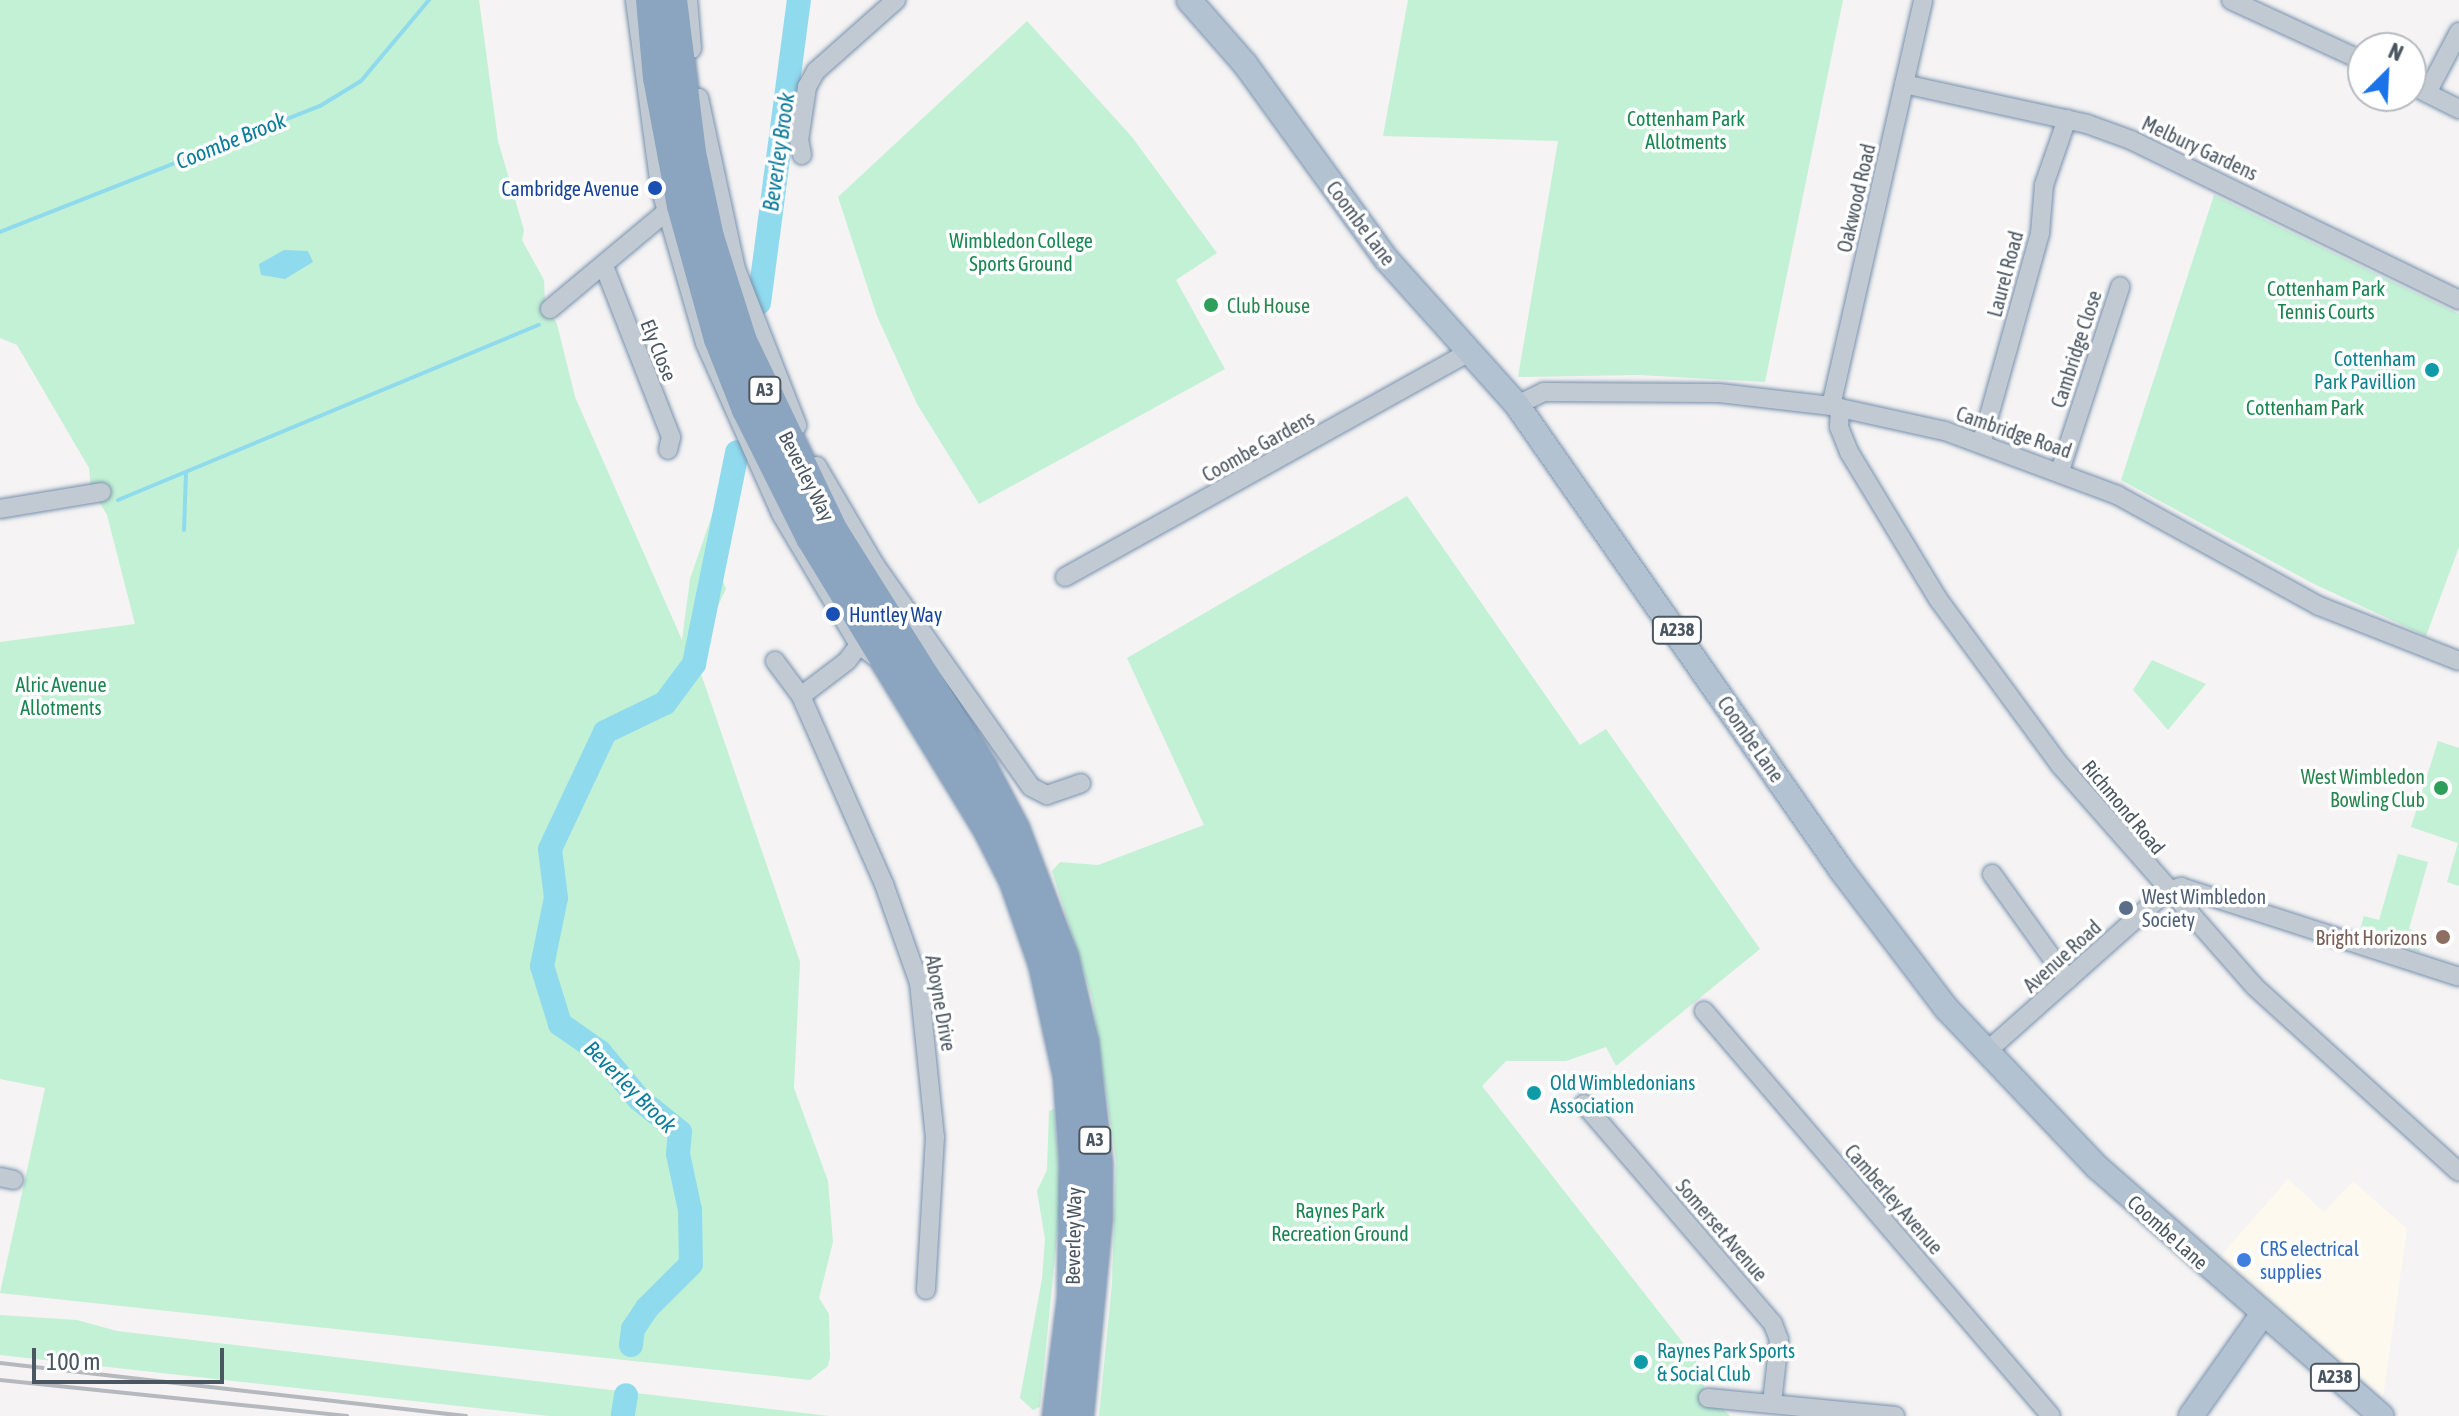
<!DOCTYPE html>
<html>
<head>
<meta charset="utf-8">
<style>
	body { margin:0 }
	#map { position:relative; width:2459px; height:1416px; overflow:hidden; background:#f5f3f3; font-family:"Asap Condensed",sans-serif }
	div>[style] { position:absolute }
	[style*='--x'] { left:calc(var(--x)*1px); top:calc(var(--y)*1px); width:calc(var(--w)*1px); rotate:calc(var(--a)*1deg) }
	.commercial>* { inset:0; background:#fdf9ef }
	.green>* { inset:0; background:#c3f1d5 }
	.water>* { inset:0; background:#90daee }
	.stream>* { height:4px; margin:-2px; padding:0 2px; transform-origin:2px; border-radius:2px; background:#90daee }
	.river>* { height:24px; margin:-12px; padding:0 12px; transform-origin:12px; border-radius:12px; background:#90daee }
	.roads { filter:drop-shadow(0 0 2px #7690ad) drop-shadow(0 0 2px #7690ad) }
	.minor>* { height:18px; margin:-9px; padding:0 9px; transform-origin:9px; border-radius:9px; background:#c1cad2 }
	.major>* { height:24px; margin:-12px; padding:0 12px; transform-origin:12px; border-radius:12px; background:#b3c2d1 }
	.highway>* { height:28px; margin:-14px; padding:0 14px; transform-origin:14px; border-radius:14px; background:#8ba5c1 }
	.rail>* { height:4px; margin:-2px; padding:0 2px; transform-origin:2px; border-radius:2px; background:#b5b8bd }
	.dots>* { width:22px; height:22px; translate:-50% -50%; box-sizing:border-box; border:4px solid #fff; border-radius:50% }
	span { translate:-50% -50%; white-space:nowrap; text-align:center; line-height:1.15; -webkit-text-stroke:7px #fff; paint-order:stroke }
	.shield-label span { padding:2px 6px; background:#fff; border:2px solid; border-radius:6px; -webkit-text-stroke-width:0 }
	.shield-label { font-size:18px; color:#4a5661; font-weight:700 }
	.park-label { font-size:20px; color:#17864f }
	.street-label { font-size:20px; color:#4a5661 }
	.transit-label { font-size:20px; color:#164399 }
	.right { translate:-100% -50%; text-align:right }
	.left { translate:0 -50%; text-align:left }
	.leisure-label { font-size:20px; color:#27864d }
	.culture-label { font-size:20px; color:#0d838f }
	.service-label { font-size:20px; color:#4e5e75 }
	.education-label { font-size:20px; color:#785e54 }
	.shop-label { font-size:20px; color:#366cbe }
	.water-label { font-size:22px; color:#0c7c9b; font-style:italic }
	.north { position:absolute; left:2347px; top:32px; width:80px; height:80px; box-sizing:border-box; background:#fff; border:2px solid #b7bbc0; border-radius:50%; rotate:24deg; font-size:22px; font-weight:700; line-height:32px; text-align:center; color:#4a5661 }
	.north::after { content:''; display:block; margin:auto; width:28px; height:36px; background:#1a73e8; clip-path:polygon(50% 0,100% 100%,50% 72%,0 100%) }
	.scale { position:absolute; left:32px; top:1348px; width:192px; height:36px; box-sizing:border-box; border:4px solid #4a5661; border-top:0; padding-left:10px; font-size:24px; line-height:28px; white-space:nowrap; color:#4a5661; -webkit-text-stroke:6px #fff; paint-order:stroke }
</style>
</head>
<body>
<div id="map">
	<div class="commercial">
		<i style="clip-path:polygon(2288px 1179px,2324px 1212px,2353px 1181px,2407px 1229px,2383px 1398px,2218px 1259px)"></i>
	</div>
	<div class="green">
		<i style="clip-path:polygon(0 0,479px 0,498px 141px,524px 230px,522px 240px,544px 280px,545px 302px,557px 324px,575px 397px,682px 640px,690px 579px,734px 451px,739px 460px,718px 568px,726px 589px,706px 631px,708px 652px,698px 665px,800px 962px,794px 1088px,828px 1181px,833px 1242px,819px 1298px,829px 1314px,830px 1357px,828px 1366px,810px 1380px,0 1293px,45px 1088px,0 1079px,0 642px,135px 624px,107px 515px,91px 488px,89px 468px,17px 345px,0 338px)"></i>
		<i style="clip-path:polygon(1408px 0,1843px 0,1765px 382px,1639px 375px,1518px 377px,1558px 141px,1383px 136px)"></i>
		<i style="clip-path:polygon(1027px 21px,1132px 137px,1217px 253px,1176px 280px,1225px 369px,979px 504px,917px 404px,877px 316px,838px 197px)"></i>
		<i style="clip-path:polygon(2214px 195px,2459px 314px,2459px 547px,2426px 636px,2314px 584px,2121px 480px)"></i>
		<i style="clip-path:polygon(1407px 496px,1580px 745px,1606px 729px,1760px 949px,1616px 1066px,1606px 1047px,1566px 1061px,1506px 1061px,1482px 1086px,1695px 1358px,1706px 1392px,1730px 1416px,1099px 1416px,1112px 1284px,1116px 1161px,1092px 998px,1052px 871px,1060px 862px,1098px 865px,1204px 825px,1127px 658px)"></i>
		<i style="clip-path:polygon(2152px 660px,2206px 684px,2168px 730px,2133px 690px)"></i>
		<i style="clip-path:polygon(2438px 741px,2459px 748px,2459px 886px,2447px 882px,2458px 843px,2411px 827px)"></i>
		<i style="clip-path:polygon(2398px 854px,2428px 862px,2409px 929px,2425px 934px,2419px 952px,2360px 930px,2364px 916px,2379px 920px)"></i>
		<i style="clip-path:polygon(1054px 1109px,1061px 1196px,1040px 1407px,1033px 1410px,1020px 1398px,1042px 1279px,1045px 1239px,1037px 1191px,1047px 1170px,1049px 1111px)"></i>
		<i style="clip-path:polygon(0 1315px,77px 1320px,117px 1331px,829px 1416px,549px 1416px,0 1355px)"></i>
	</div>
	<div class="water">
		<i style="clip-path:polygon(284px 250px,308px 251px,313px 262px,285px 279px,261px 275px,259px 264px)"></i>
	</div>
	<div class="stream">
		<i style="--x:0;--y:232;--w:344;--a:-21.5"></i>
		<i style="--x:320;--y:106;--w:48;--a:-31.4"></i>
		<i style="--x:361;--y:81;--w:106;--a:-50"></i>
		<i style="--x:118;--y:500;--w:456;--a:-22.6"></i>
		<i style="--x:184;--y:530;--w:57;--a:-88"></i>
	</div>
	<div class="river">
		<i style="--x:759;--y:303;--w:306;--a:-82.5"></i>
		<i style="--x:631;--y:1345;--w:16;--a:-83"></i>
		<i style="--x:633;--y:1329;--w:25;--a:-56"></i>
		<i style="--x:647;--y:1308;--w:62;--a:-45"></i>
		<i style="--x:691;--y:1264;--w:54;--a:-91.1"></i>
		<i style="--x:690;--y:1210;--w:57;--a:-102.1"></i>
		<i style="--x:678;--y:1154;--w:22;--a:-85"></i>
		<i style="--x:680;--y:1132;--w:53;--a:-141.2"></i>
		<i style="--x:639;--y:1099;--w:61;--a:-129.7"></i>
		<i style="--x:600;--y:1052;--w:49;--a:-145"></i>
		<i style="--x:560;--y:1024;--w:61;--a:-107.2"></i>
		<i style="--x:542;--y:966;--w:69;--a:-78.4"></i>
		<i style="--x:556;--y:898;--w:49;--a:-97"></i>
		<i style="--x:550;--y:849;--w:129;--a:-64.8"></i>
		<i style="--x:605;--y:732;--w:67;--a:-25.8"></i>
		<i style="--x:665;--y:703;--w:49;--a:-53.4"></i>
		<i style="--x:694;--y:664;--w:216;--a:-78.5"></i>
		<i style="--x:623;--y:1414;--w:19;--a:-81"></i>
	</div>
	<div class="roads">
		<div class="minor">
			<i style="--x:635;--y:0;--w:189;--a:82.4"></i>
			<i style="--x:660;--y:187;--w:162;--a:73.9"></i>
			<i style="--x:705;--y:343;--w:187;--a:66"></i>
			<i style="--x:781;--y:514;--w:152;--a:59.2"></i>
			<i style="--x:859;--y:645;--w:22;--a:36"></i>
			<i style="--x:688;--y:0;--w:49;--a:85.3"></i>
			<i style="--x:2231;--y:0;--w:145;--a:24.8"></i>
			<i style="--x:1904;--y:84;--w:187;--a:12.3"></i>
			<i style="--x:2087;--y:124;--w:47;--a:20"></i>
			<i style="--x:2131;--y:140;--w:365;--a:26"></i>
			<i style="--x:2411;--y:85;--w:54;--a:26.6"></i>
			<i style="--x:2427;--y:93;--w:69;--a:-62.3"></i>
			<i style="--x:699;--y:98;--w:175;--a:77.8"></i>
			<i style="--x:736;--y:269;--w:168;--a:68.6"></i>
			<i style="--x:802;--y:155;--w:15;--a:-101"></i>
			<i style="--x:799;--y:140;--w:54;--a:-81.4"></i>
			<i style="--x:807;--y:87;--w:18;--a:-61"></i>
			<i style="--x:816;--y:71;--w:107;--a:-41.6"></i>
			<i style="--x:604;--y:266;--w:184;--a:68.6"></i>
			<i style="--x:671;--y:437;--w:13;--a:103"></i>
			<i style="--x:550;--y:309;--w:151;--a:-39.9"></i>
			<i style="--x:1517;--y:405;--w:30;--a:-26"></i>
			<i style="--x:1544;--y:392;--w:175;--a:0.3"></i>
			<i style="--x:1719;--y:393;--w:113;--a:6.6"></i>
			<i style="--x:1831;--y:406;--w:117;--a:12.4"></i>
			<i style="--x:1945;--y:431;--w:184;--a:20.4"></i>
			<i style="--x:2117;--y:495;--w:230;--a:28.8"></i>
			<i style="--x:2319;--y:606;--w:150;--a:21.4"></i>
			<i style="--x:1831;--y:406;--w:416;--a:-77.2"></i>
			<i style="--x:1840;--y:408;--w:19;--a:93"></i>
			<i style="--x:1839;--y:427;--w:27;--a:68"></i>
			<i style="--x:1849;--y:452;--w:172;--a:58.8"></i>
			<i style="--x:1938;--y:599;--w:206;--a:53.7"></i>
			<i style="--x:2060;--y:765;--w:295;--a:48.7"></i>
			<i style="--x:2255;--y:987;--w:275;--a:42.2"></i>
			<i style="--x:1982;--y:441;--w:216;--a:-74.4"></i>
			<i style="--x:2040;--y:233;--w:48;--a:-85.2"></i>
			<i style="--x:2044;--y:185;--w:70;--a:-70.8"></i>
			<i style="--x:817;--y:466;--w:115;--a:59.6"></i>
			<i style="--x:875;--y:565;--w:271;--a:54.9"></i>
			<i style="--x:1031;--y:787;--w:18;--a:27"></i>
			<i style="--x:1047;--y:795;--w:36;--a:-19"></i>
			<i style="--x:2060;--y:471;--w:194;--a:-71.9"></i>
			<i style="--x:0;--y:509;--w:103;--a:-9.5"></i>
			<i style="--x:1065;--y:577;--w:463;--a:-29.1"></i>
			<i style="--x:775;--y:661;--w:44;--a:53.4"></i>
			<i style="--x:801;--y:696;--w:206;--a:66.2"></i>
			<i style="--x:884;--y:884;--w:105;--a:70.5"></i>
			<i style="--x:919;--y:983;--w:155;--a:84.1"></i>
			<i style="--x:935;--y:1137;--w:153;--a:93.4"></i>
			<i style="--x:801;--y:696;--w:58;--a:-37.3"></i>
			<i style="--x:847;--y:661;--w:20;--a:-53"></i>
			<i style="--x:1992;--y:874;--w:130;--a:54.4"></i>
			<i style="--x:1704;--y:1011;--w:533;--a:49.41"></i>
			<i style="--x:1985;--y:1053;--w:244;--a:-41.7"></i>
			<i style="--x:2167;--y:891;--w:15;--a:-16"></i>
			<i style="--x:2181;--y:887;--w:292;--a:17.9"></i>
			<i style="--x:1584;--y:1104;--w:290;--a:49.3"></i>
			<i style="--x:1773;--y:1324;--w:17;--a:69"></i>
			<i style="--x:1779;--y:1340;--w:63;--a:96.3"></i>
			<i style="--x:0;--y:1177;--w:14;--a:12"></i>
			<i style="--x:1708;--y:1398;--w:188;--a:5.5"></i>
		</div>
		<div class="major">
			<i style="--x:1189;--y:0;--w:85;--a:48.8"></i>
			<i style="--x:1245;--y:64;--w:242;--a:54.1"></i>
			<i style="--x:1387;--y:260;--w:195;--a:48.1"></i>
			<i style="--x:1517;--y:405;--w:568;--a:55.11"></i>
			<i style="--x:1842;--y:871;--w:172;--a:52.8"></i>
			<i style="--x:1946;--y:1008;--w:219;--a:46.5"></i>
			<i style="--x:2097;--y:1167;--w:378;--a:41.2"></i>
			<i style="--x:2191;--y:1416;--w:123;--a:-54.9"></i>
		</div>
		<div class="highway">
			<i style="--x:650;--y:0;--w:78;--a:84.9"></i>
			<i style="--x:657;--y:78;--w:130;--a:79.4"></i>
			<i style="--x:681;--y:206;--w:138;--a:74.5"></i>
			<i style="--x:718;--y:339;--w:76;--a:68.5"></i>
			<i style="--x:746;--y:410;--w:143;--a:63.4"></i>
			<i style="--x:810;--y:538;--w:338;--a:58.6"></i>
			<i style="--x:986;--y:826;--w:62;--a:63"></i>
			<i style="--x:1014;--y:881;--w:88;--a:70.7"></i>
			<i style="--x:1043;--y:964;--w:116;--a:77.5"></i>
			<i style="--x:1068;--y:1077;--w:88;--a:86.1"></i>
			<i style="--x:1074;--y:1165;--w:133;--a:90.9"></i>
			<i style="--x:1072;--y:1298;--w:119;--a:97.2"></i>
			<i style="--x:673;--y:0;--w:154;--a:82.9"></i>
			<i style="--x:692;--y:153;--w:86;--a:77.9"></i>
			<i style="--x:710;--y:237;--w:109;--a:72.4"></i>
			<i style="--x:743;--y:341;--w:208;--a:64.4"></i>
			<i style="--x:833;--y:529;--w:282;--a:57.9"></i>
			<i style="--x:983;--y:768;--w:69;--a:62.3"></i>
			<i style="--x:1015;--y:829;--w:137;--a:69.1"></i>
			<i style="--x:1064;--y:957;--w:87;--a:76.8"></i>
			<i style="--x:1084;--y:1042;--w:124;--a:83.5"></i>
			<i style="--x:1098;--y:1165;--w:52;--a:90"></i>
			<i style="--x:1098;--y:1217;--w:200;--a:95.5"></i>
		</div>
	</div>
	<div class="rail">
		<i style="--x:0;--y:1363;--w:469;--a:6.5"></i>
		<i style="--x:0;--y:1380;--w:349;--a:5.9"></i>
	</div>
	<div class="dots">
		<i style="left:655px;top:188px;background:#1a4fb4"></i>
		<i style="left:1211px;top:305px;background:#2e9e5b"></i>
		<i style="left:2432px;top:370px;background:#0f9aa8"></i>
		<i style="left:833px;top:614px;background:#1a4fb4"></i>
		<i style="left:2441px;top:788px;background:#2e9e5b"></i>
		<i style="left:2126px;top:908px;background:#5c6f8a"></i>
		<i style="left:2443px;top:937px;background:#8d6e63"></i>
		<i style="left:1534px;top:1093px;background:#0f9aa8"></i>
		<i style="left:2244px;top:1260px;background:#3f7fe0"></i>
		<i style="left:1641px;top:1362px;background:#0f9aa8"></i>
	</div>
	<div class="shield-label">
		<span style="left:765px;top:390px">A3</span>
		<span style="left:1677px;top:630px">A238</span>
		<span style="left:1095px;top:1140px">A3</span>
		<span style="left:2335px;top:1377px">A238</span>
	</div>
	<div class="park-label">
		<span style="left:1686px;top:130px">Cottenham Park<br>Allotments</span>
		<span style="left:1021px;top:252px">Wimbledon College<br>Sports Ground</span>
		<span style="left:2326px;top:300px">Cottenham Park<br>Tennis Courts</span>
		<span style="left:2305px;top:407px">Cottenham Park</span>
		<span style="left:61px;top:696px">Alric Avenue<br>Allotments</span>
		<span style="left:1340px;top:1222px">Raynes Park<br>Recreation Ground</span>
	</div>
	<div class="street-label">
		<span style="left:2200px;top:148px;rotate:25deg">Melbury Gardens</span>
		<span style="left:1856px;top:198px;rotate:-77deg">Oakwood Road</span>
		<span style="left:1361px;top:223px;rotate:53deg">Coombe Lane</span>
		<span style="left:2005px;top:274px;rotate:-75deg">Laurel Road</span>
		<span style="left:2076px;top:349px;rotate:-72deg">Cambridge Close</span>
		<span style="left:659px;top:350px;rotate:68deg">Ely Close</span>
		<span style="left:2014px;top:432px;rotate:19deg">Cambridge Road</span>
		<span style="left:1258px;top:446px;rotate:-29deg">Coombe Gardens</span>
		<span style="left:807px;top:476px;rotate:63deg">Beverley Way</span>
		<span style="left:1751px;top:739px;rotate:55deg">Coombe Lane</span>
		<span style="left:2124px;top:807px;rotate:50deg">Richmond Road</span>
		<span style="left:2062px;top:956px;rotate:-42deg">Avenue Road</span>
		<span style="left:941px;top:1003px;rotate:80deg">Aboyne Drive</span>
		<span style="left:1894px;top:1199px;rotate:49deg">Camberley Avenue</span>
		<span style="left:1722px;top:1230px;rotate:49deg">Somerset Avenue</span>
		<span style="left:2168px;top:1232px;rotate:42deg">Coombe Lane</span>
		<span style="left:1073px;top:1236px;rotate:-89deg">Beverley Way</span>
	</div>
	<div class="transit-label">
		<span class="right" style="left:639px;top:188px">Cambridge Avenue</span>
		<span class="left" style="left:849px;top:614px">Huntley Way</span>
	</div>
	<div class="leisure-label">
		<span class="left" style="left:1227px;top:305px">Club House</span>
		<span class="right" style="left:2425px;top:788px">West Wimbledon<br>Bowling Club</span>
	</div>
	<div class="culture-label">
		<span class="right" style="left:2416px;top:370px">Cottenham<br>Park Pavillion</span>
		<span class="left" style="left:1550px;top:1094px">Old Wimbledonians<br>Association</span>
		<span class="left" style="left:1657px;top:1362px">Raynes Park Sports<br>&amp; Social Club</span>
	</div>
	<div class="service-label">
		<span class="left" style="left:2142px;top:908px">West Wimbledon<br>Society</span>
	</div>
	<div class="education-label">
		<span class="right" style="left:2427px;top:937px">Bright Horizons</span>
	</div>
	<div class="shop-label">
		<span class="left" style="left:2260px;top:1260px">CRS electrical<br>supplies</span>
	</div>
	<div class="water-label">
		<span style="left:231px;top:141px;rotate:-22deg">Coombe Brook</span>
		<span style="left:779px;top:152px;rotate:-82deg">Beverley Brook</span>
		<span style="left:630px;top:1087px;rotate:45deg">Beverley Brook</span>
	</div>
	<div class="north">N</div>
	<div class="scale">100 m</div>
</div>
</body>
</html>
